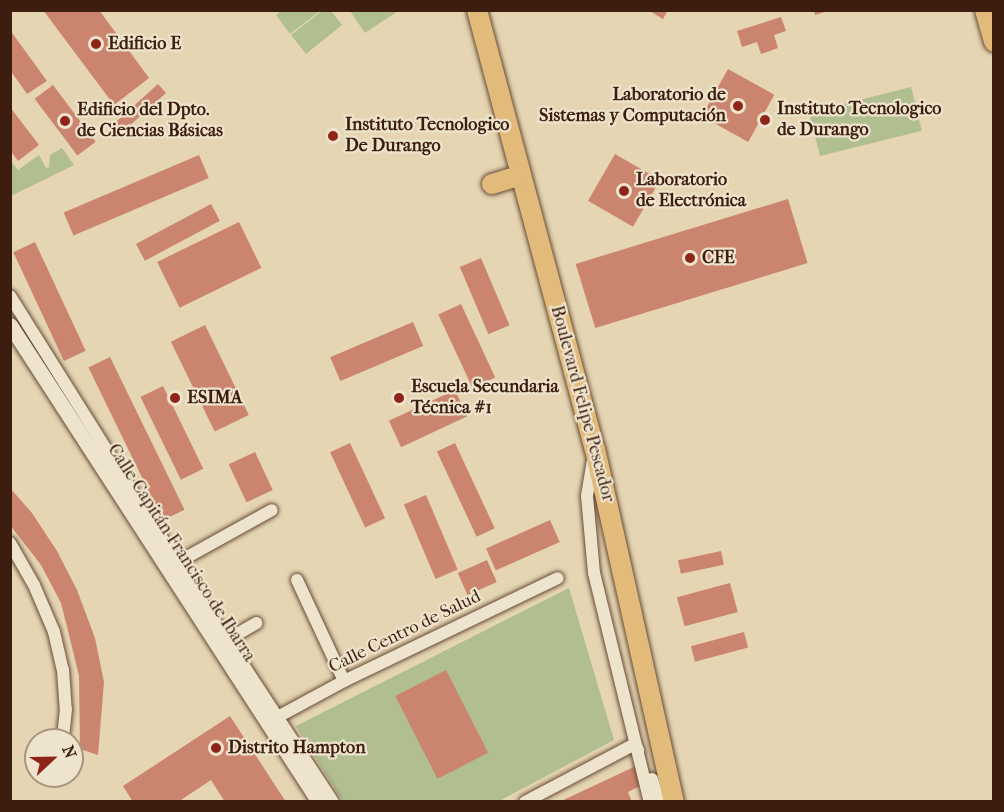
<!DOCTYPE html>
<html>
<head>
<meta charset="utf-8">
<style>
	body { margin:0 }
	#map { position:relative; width:1004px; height:812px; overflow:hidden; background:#e5d5b2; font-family:"IM FELL French Canon",serif }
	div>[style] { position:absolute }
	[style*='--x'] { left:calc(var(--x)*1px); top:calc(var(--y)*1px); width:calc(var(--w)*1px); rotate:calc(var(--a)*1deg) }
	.green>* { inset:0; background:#b0be90; transform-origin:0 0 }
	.building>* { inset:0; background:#cb856f; transform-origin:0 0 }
	.roads { filter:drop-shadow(0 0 2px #674b38) drop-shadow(0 0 2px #674b38) }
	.minor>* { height:12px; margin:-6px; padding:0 6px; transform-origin:6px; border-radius:6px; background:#eee4cd }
	.tertiary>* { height:15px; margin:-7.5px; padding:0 7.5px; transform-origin:7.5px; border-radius:7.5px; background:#eee4cd }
	.primary>* { height:20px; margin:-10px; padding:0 10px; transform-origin:10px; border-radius:10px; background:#e2ba79 }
	.dots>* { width:16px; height:16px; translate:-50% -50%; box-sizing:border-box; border:3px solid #eee4cd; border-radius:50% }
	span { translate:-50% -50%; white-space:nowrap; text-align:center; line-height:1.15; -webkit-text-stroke:4.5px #eee4cd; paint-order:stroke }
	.poi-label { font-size:18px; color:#3d1d0f; font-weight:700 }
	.left { translate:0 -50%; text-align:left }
	.right { translate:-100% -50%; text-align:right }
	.street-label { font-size:18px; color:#3d1d0f }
	.frame { position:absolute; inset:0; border:12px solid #3d1d0f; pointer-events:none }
	.north { position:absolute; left:24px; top:728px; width:60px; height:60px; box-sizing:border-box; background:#eee4cd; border:2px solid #a79481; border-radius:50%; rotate:68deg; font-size:16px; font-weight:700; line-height:24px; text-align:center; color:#3d1d0f }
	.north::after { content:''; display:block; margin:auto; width:21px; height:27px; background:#8f2418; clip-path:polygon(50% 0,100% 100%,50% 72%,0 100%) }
</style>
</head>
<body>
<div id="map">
	<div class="green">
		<i style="clip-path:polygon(282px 10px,320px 10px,320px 11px,290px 34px,276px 15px)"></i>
		<i style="clip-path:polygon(322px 11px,331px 11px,342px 25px,306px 54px,291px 35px)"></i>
		<i style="clip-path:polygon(350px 11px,398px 11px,365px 33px)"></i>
		<i style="left:911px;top:87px;width:45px;height:105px;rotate:76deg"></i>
		<i style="clip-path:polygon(62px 148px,74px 165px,11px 196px,11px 161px,18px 170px,39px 155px,46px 168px,49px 167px,50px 155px)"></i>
		<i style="clip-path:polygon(569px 588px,614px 740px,499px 801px,343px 802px,296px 726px)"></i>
	</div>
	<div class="building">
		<i style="clip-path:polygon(43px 10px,99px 10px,149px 78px,114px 105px)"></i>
		<i style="clip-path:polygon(648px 10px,668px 10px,663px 19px)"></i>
		<i style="clip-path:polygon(814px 10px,828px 10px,828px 11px,815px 15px)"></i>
		<i style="clip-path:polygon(781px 17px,786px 31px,774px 35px,778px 48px,761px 54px,757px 42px,742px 47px,737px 31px)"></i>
		<i style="clip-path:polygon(10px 30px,47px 81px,27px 94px,10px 70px)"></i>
		<i style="left:728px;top:69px;width:53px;height:54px;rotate:29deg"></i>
		<i style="left:158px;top:84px;width:12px;height:60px;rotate:48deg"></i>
		<i style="left:53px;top:85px;width:71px;height:23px;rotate:53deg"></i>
		<i style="clip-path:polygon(10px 107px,39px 145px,18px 161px,10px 150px)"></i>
		<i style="left:615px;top:154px;width:52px;height:54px;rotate:30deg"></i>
		<i style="left:199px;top:155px;width:25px;height:147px;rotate:67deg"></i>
		<i style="left:788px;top:199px;width:67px;height:222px;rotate:73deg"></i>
		<i style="left:211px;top:204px;width:19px;height:85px;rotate:62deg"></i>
		<i style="left:239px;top:222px;width:51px;height:91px;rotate:64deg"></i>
		<i style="left:35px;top:242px;width:120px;height:24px;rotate:65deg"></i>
		<i style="left:481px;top:258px;width:73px;height:23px;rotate:67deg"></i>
		<i style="left:461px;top:304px;width:81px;height:25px;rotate:65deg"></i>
		<i style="left:413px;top:322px;width:26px;height:90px;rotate:67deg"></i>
		<i style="left:205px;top:325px;width:100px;height:38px;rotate:64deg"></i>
		<i style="left:110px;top:357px;width:170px;height:24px;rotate:64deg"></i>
		<i style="left:163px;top:386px;width:92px;height:25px;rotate:64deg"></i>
		<i style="left:455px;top:390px;width:29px;height:73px;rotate:65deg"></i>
		<i style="left:350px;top:443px;width:83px;height:22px;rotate:65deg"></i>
		<i style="left:455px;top:443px;width:94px;height:20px;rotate:65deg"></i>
		<i style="left:255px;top:452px;width:42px;height:29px;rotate:65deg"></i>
		<i style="clip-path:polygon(10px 488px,32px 513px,57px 551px,77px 590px,95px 638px,104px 682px,98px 755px,80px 749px,79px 676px,71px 643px,61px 603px,41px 565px,10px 525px)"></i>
		<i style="left:426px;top:495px;width:81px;height:24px;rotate:67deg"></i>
		<i style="left:550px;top:520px;width:24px;height:70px;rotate:66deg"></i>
		<i style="left:721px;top:551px;width:14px;height:44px;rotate:78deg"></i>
		<i style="left:487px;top:560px;width:24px;height:32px;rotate:66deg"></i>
		<i style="left:730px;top:583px;width:30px;height:55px;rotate:75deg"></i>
		<i style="left:744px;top:632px;width:16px;height:55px;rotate:75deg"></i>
		<i style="left:446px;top:670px;width:93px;height:57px;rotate:63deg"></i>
		<i style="clip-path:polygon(230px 716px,286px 802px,225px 802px,211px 780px,178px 802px,133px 802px,123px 786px)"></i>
		<i style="clip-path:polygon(636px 766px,642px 785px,628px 792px,632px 802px,559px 802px)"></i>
	</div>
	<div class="roads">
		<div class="minor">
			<i style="--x:10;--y:296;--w:365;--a:57.9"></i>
			<i style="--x:204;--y:605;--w:235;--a:56.8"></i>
			<i style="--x:594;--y:454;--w:43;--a:99.5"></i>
			<i style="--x:587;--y:496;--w:77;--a:84.8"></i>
			<i style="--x:594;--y:573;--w:236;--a:76.3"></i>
			<i style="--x:10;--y:543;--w:48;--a:60.3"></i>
			<i style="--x:34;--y:585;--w:51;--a:66.9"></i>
			<i style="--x:54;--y:632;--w:39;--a:77"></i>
			<i style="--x:63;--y:670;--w:39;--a:86"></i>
			<i style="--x:66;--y:709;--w:31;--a:96"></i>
			<i style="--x:171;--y:566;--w:115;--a:-29"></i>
			<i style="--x:297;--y:580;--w:111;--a:65"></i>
			<i style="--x:227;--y:640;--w:34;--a:-30"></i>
			<i style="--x:272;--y:720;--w:82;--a:-28.4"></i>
			<i style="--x:344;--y:681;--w:237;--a:-25.7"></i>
			<i style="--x:652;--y:779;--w:24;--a:73"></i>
			<i style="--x:525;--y:802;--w:124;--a:-27.8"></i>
			<i style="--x:635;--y:744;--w:7;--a:63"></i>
		</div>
		<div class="tertiary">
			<i style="--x:10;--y:325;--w:568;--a:57.06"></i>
		</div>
		<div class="primary">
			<i style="--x:477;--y:10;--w:455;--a:75"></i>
			<i style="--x:595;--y:449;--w:362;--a:77.4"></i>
			<i style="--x:985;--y:10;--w:33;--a:74"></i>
			<i style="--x:492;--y:184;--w:30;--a:-17"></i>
		</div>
	</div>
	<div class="dots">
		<i style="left:96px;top:44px;background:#8f2418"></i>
		<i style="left:738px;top:106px;background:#8f2418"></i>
		<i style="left:765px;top:120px;background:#8f2418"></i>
		<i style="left:65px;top:121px;background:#8f2418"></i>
		<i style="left:333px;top:136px;background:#8f2418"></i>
		<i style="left:624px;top:191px;background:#8f2418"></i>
		<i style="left:690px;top:258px;background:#8f2418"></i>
		<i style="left:175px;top:398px;background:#8f2418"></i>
		<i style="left:399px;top:398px;background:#8f2418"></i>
		<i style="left:216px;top:748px;background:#8f2418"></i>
	</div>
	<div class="poi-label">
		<span class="left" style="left:108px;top:44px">Edificio E</span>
		<span class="right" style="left:726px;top:106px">Laboratorio de<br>Sistemas y Computación</span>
		<span class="left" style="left:777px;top:120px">Instituto Tecnologico<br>de Durango</span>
		<span class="left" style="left:77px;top:121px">Edificio del Dpto.<br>de Ciencias Básicas</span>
		<span class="left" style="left:345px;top:136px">Instituto Tecnologico<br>De Durango</span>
		<span class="left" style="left:636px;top:191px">Laboratorio<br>de Electrónica</span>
		<span class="left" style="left:702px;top:258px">CFE</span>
		<span class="left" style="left:411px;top:398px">Escuela Secundaria<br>Técnica #1</span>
		<span class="left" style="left:187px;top:398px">ESIMA</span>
		<span class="left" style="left:228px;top:748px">Distrito Hampton</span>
	</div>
	<div class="street-label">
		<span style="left:582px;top:404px;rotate:75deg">Boulevard Felipe Pescador</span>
		<span style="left:181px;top:553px;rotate:57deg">Calle Capitán Francisco de Ibarra</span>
		<span style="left:405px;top:632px;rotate:-26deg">Calle Centro de Salud</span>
	</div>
	<div class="frame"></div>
	<div class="north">N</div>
</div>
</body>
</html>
